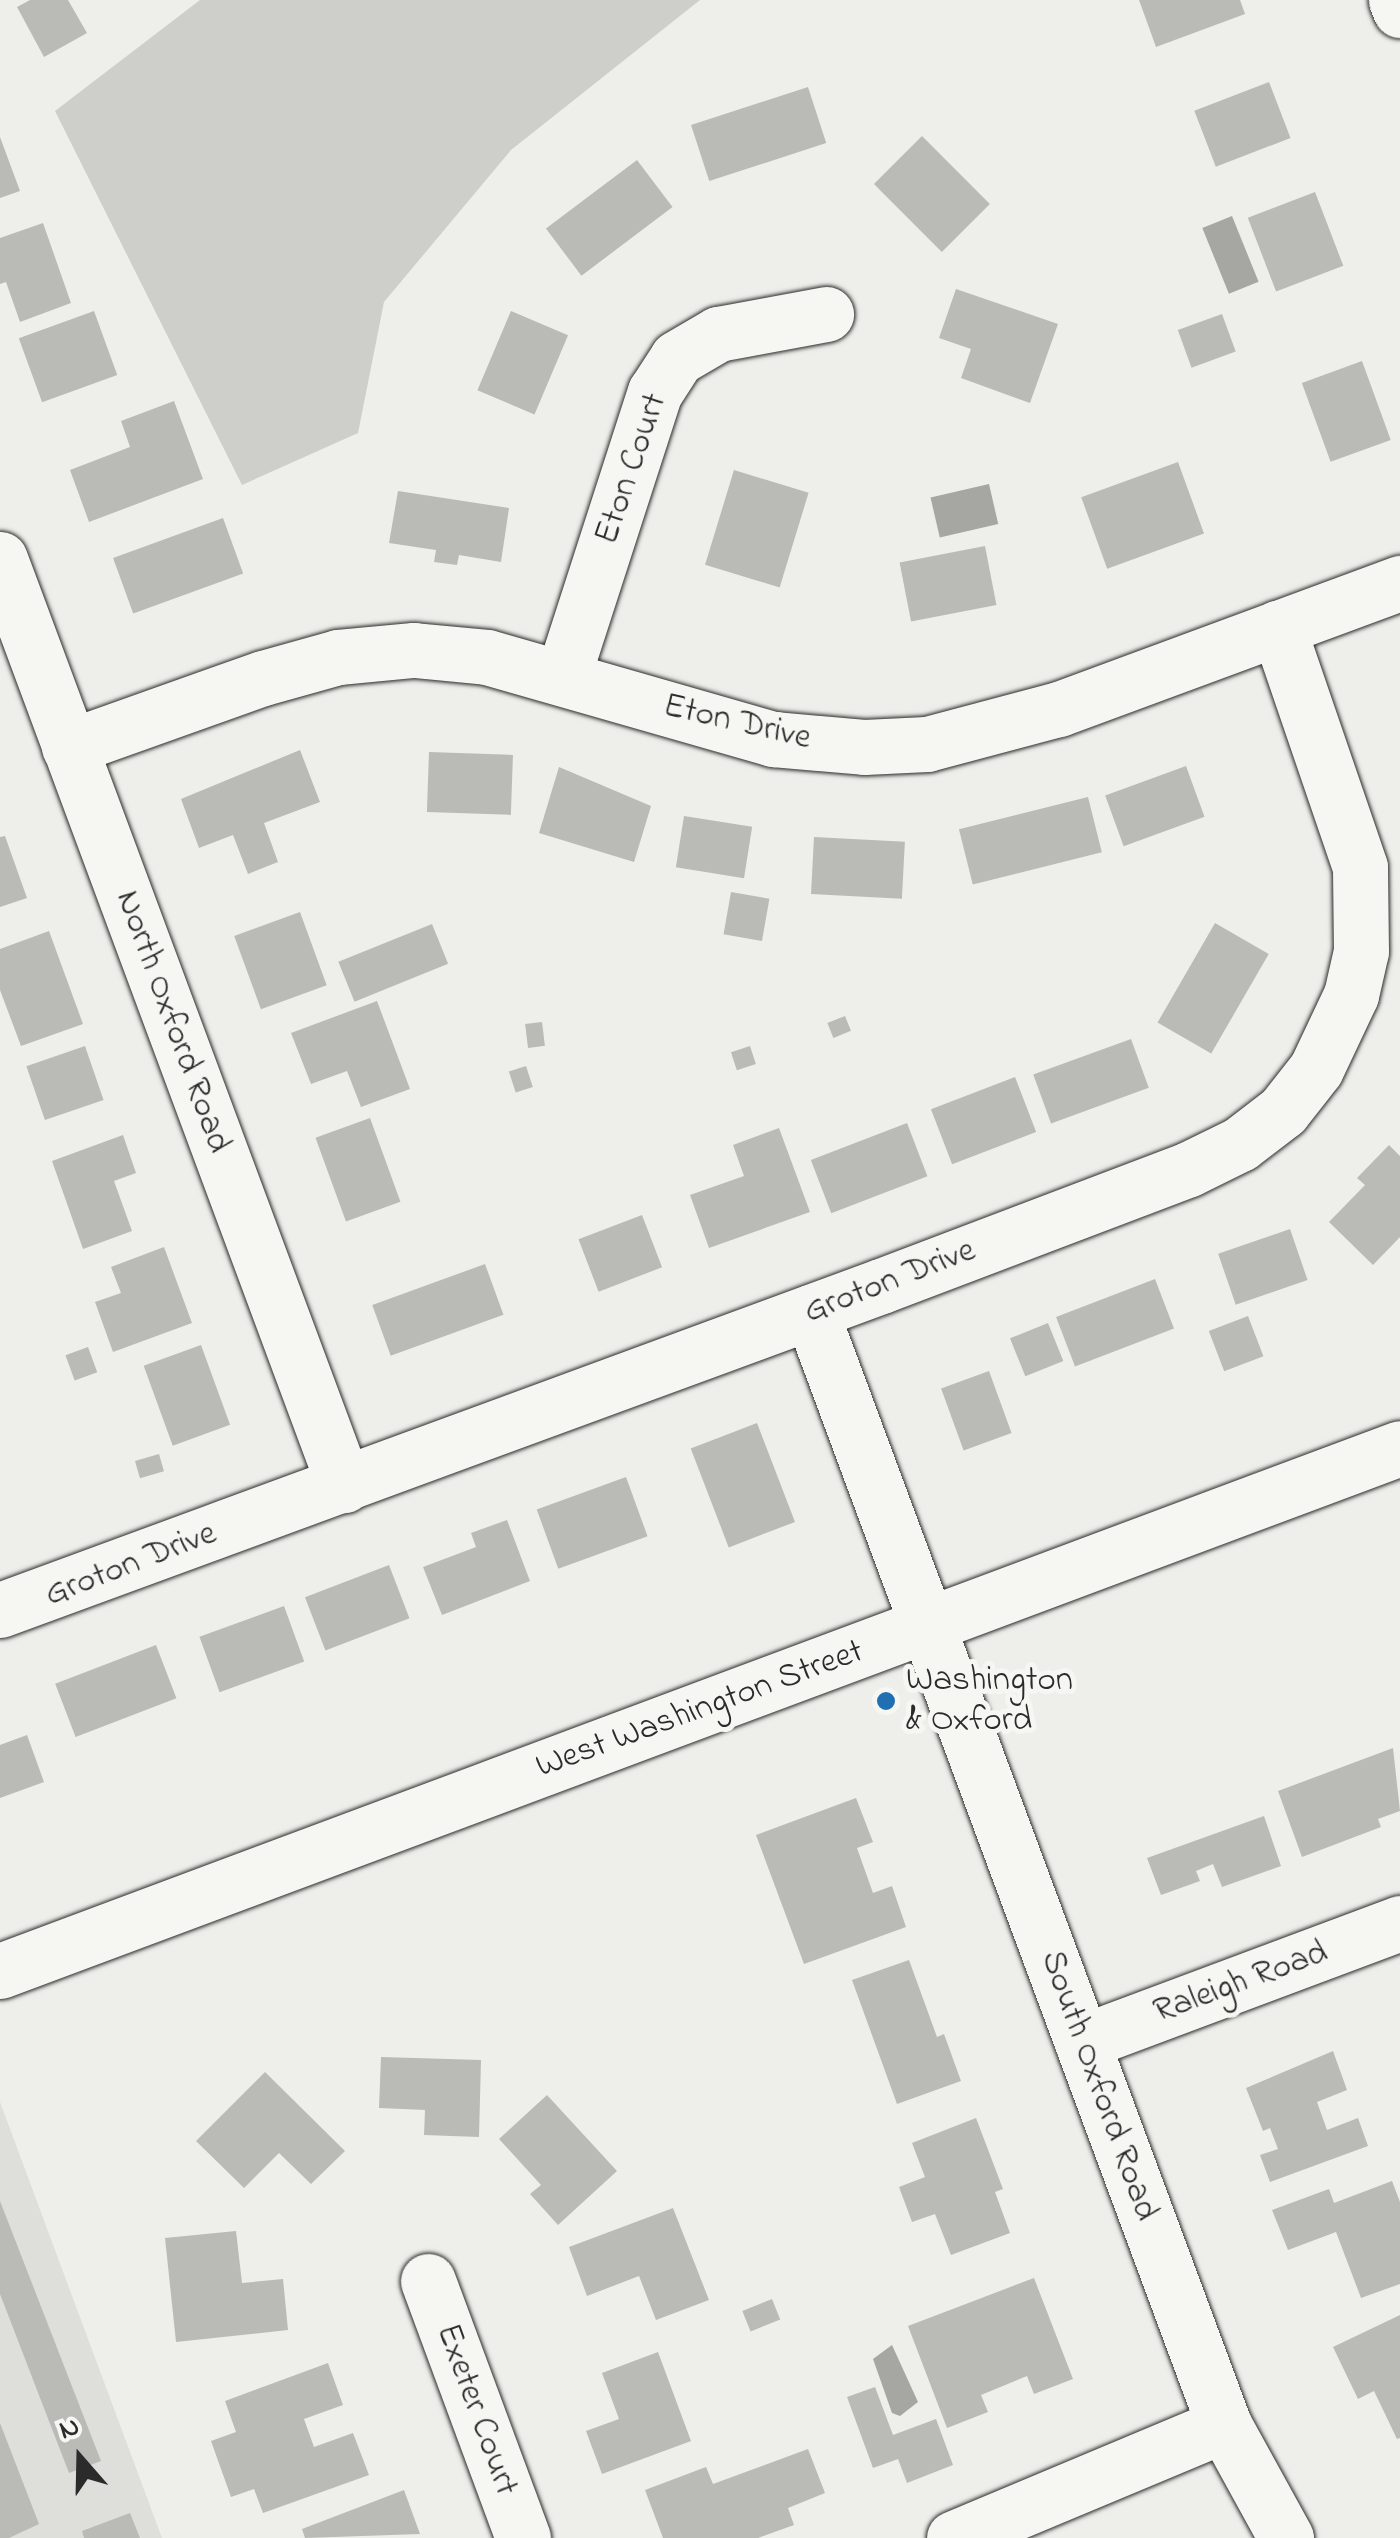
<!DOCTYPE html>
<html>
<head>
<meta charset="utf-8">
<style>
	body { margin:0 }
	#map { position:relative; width:1400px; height:2538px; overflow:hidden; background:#eeeeea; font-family:"Indie Flower",sans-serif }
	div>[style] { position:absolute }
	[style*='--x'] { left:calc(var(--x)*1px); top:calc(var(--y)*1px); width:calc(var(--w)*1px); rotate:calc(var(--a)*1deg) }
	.built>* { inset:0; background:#dededb }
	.green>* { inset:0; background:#cececa }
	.water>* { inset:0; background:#a6a6a3; transform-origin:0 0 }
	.building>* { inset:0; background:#babab7; transform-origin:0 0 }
	.roads { filter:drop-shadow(0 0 2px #2b2b2b) drop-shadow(0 0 2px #2b2b2b) }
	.minor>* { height:55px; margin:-27.5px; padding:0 27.5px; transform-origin:27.5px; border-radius:27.5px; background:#f6f6f2 }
	.dots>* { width:28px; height:28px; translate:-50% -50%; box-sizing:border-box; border:5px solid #f6f6f2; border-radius:50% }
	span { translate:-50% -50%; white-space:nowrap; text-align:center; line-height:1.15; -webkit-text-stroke:10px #f6f6f2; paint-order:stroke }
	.street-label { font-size:35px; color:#2b2b2b }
	.poi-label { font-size:35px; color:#2b2b2b }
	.left { translate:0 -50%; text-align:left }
	.north { position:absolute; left:30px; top:2408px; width:100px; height:100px; -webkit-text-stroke:8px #f6f6f2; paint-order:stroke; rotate:340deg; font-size:28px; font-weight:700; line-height:40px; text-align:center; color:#2b2b2b }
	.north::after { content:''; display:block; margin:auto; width:35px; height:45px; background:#2b2b2b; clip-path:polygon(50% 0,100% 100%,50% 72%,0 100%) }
</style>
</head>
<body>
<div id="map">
	<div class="built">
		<i style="clip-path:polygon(0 2102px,162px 2538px,0 2538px)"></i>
	</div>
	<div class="green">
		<i style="clip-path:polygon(200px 0,700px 0,511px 150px,384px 302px,358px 433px,242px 485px,55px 111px)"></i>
	</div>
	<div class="water">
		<i style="left:1232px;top:216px;width:71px;height:32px;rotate:68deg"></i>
		<i style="left:989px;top:484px;width:41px;height:60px;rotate:77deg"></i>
		<i style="clip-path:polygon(892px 2345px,918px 2402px,900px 2416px,892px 2413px,873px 2359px)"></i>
	</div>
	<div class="building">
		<i style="clip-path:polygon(30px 0,68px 0,87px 33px,44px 57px,17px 7px)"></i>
		<i style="clip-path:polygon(1139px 0,1240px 0,1245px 14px,1156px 47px)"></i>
		<i style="left:1269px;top:82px;width:60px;height:80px;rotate:69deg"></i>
		<i style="left:808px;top:87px;width:59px;height:123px;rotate:72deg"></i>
		<i style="left:922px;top:136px;width:96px;height:68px;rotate:45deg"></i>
		<i style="clip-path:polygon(0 137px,20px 191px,0 198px)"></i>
		<i style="left:637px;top:160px;width:59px;height:114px;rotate:53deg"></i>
		<i style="left:1315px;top:192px;width:79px;height:72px;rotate:69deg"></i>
		<i style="clip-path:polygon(43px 223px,71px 303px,20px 322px,6px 282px,0 284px,0 238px)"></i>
		<i style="clip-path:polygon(956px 289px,1058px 324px,1030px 403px,961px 378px,971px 349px,939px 338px)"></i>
		<i style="left:94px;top:311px;width:68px;height:80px;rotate:70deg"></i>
		<i style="left:511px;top:311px;width:62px;height:86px;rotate:23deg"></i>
		<i style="left:1222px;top:314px;width:40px;height:47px;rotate:70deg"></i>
		<i style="left:1362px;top:361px;width:84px;height:64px;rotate:70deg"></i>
		<i style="clip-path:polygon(174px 401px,203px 479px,89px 522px,70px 470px,130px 447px,121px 421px)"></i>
		<i style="left:1178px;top:462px;width:76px;height:103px;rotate:70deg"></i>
		<i style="left:734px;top:470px;width:78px;height:99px;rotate:17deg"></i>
		<i style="clip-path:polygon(398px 491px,509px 508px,501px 562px,459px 555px,457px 565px,434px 562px,436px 550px,389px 543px)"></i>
		<i style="left:223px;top:518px;width:59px;height:117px;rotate:70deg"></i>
		<i style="left:985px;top:546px;width:60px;height:87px;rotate:79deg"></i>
		<i style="clip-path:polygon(300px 750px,320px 802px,264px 823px,278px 862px,248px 874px,233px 835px,199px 848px,181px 799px)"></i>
		<i style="left:429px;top:752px;width:84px;height:60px;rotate:2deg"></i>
		<i style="left:1186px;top:766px;width:54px;height:86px;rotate:70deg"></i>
		<i style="clip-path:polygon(559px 767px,651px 806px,634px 862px,539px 833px)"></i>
		<i style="left:1088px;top:797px;width:57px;height:133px;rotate:76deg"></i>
		<i style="left:684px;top:816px;width:69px;height:52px;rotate:9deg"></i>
		<i style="clip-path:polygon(5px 836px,27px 898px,0 907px,0 837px)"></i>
		<i style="left:814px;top:837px;width:91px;height:57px;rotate:3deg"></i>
		<i style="left:731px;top:892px;width:39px;height:43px;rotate:10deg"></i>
		<i style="left:300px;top:912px;width:78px;height:70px;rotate:70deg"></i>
		<i style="left:1215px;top:923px;width:62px;height:115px;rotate:30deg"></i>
		<i style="left:432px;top:924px;width:43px;height:101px;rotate:68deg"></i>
		<i style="clip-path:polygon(49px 931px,83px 1024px,21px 1046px,0 990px,0 949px)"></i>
		<i style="clip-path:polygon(377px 1001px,410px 1089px,361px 1107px,347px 1071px,311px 1084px,291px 1033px)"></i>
		<i style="left:845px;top:1016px;width:16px;height:19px;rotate:68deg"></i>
		<i style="left:542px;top:1022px;width:24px;height:17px;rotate:83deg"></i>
		<i style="left:1131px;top:1039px;width:52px;height:104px;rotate:70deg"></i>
		<i style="left:85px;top:1046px;width:57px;height:62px;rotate:71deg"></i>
		<i style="left:750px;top:1046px;width:19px;height:20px;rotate:72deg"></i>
		<i style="left:526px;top:1066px;width:22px;height:18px;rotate:72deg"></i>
		<i style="left:1015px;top:1077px;width:59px;height:90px;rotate:69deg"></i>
		<i style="left:370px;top:1118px;width:89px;height:58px;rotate:70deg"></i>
		<i style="left:907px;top:1123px;width:57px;height:103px;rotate:69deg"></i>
		<i style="clip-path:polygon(779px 1128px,810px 1212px,709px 1248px,690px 1195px,744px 1176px,733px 1145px)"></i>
		<i style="clip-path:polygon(123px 1135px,136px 1173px,114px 1181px,132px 1231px,83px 1249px,52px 1161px)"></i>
		<i style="clip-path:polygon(1389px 1145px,1400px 1156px,1400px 1237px,1373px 1265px,1329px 1222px,1365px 1185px,1357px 1178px)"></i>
		<i style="left:642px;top:1215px;width:56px;height:68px;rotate:69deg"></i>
		<i style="left:1290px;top:1229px;width:54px;height:76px;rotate:71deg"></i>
		<i style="clip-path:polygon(164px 1247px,192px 1323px,113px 1352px,95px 1302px,121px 1293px,111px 1267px)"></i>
		<i style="left:485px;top:1264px;width:54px;height:120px;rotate:70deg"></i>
		<i style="left:1155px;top:1279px;width:53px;height:106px;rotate:69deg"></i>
		<i style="left:1248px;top:1316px;width:43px;height:42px;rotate:69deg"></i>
		<i style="left:1048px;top:1323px;width:41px;height:41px;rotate:68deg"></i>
		<i style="left:201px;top:1345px;width:85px;height:61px;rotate:70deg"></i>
		<i style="left:88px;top:1347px;width:27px;height:24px;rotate:70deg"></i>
		<i style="left:989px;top:1371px;width:66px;height:51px;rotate:70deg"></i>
		<i style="left:757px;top:1423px;width:106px;height:71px;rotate:69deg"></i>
		<i style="left:159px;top:1454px;width:18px;height:25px;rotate:74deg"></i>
		<i style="left:626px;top:1477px;width:63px;height:95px;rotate:70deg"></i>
		<i style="clip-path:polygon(507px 1520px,530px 1581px,442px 1615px,423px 1567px,476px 1547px,471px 1533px)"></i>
		<i style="left:389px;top:1565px;width:57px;height:90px;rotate:69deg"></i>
		<i style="left:284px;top:1606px;width:59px;height:90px;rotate:70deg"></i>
		<i style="left:156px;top:1645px;width:57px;height:108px;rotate:69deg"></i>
		<i style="clip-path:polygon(27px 1735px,44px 1782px,0 1798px,0 1745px)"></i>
		<i style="clip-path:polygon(1393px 1748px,1400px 1811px,1378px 1819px,1381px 1827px,1302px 1857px,1278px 1791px)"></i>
		<i style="clip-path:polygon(856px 1798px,873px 1842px,857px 1848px,873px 1893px,892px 1886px,906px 1927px,804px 1964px,756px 1835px)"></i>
		<i style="clip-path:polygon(1264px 1816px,1281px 1866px,1222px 1887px,1213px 1864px,1196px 1871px,1200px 1881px,1161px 1895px,1147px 1858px)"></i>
		<i style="clip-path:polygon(909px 1960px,937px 2037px,944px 2034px,961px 2081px,897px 2104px,852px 1980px)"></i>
		<i style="clip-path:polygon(1333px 2051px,1347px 2090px,1317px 2102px,1327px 2130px,1358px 2118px,1368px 2146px,1270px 2182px,1260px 2155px,1278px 2149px,1270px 2128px,1263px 2131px,1246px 2088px)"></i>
		<i style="clip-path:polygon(381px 2057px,481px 2060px,479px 2137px,424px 2135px,425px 2110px,379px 2108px)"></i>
		<i style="clip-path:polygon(265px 2072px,345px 2151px,311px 2184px,279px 2153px,244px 2188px,196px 2141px)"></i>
		<i style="clip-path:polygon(547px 2095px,617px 2171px,558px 2225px,530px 2194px,541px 2185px,499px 2139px)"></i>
		<i style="clip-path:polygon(976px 2118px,1003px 2189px,995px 2192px,1010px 2233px,951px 2255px,935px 2214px,912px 2222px,899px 2187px,925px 2177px,912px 2143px)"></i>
		<i style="clip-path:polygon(1392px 2181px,1400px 2202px,1400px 2284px,1361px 2298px,1336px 2232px,1288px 2250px,1272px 2210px,1329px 2189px,1334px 2203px)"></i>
		<i style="clip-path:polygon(0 2201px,101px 2461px,69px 2473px,0 2294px)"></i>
		<i style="clip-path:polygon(673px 2208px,709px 2300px,656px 2320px,639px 2276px,587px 2296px,569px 2247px)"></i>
		<i style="clip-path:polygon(236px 2231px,242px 2283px,283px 2279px,288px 2330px,176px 2342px,165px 2238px)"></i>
		<i style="clip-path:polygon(1034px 2278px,1073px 2379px,1034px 2394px,1027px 2376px,981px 2395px,988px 2412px,947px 2428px,908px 2326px)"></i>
		<i style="left:772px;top:2299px;width:22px;height:32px;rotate:68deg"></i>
		<i style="clip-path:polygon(1400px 2315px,1400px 2438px,1397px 2439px,1374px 2391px,1358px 2399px,1333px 2347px)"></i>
		<i style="clip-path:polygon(658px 2352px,691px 2441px,602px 2474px,586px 2431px,619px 2419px,602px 2373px)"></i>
		<i style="clip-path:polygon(328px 2363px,343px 2405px,304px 2419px,314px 2447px,353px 2433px,369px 2475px,263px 2513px,254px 2489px,231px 2497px,211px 2441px,236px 2432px,225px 2401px)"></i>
		<i style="clip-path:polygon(875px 2387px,893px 2435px,936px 2419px,953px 2465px,907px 2483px,898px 2459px,873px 2468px,847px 2397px)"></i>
		<i style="clip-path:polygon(0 2423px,39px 2524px,9px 2538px,0 2538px)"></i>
		<i style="clip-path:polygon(808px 2449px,825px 2493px,788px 2508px,794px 2525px,758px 2538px,663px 2538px,645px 2490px,706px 2467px,713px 2484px)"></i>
		<i style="clip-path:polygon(404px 2490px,420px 2534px,305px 2538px,302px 2529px)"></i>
		<i style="clip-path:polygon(130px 2513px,140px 2538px,84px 2538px,82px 2531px)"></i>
	</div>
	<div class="roads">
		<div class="minor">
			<i style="--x:1396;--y:0;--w:11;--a:68"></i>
			<i style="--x:0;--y:559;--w:988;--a:69.62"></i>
			<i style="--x:563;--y:676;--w:299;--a:-72.1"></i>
			<i style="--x:655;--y:392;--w:40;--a:-57.1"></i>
			<i style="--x:677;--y:358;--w:48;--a:-30.3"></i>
			<i style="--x:718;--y:334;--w:110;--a:-10.5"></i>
			<i style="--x:69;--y:747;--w:206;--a:-19.6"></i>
			<i style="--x:263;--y:678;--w:78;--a:-15.6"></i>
			<i style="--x:338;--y:657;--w:76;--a:-5.3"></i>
			<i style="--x:414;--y:650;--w:73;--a:5.5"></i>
			<i style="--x:487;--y:657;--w:298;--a:16"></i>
			<i style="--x:773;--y:739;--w:91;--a:5"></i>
			<i style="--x:864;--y:747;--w:63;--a:-2.7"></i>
			<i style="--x:927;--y:744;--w:137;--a:-14.9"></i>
			<i style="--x:1059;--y:709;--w:364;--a:-20.3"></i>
			<i style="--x:811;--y:1312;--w:1187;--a:69.64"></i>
			<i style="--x:1224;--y:2425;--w:129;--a:61.2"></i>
			<i style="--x:0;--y:1610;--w:939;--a:-20.19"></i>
			<i style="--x:881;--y:1286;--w:329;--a:-20.8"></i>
			<i style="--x:1189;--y:1169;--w:57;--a:-26.1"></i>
			<i style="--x:1240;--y:1144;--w:54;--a:-37.5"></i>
			<i style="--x:1283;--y:1111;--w:53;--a:-51.8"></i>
			<i style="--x:1316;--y:1069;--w:82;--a:-64.7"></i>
			<i style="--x:1351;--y:995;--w:45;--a:-77.2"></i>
			<i style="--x:1361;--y:951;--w:84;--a:-90.7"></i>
			<i style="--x:1360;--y:867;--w:253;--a:-108.9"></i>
			<i style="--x:0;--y:1971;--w:1494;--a:-20.48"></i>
			<i style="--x:1082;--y:2042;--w:340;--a:-20.5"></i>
			<i style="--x:428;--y:2281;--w:274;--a:69.7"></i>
			<i style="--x:954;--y:2538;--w:293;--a:-22.7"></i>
		</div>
	</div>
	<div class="dots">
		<i style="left:886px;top:1701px;background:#1f6fb2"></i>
	</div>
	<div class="street-label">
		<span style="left:632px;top:469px;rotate:-71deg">Eton Court</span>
		<span style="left:737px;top:723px;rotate:13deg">Eton Drive</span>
		<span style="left:172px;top:1022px;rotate:70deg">North Oxford Road</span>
		<span style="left:890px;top:1282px;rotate:-21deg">Groton Drive</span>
		<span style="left:131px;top:1565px;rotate:-21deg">Groton Drive</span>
		<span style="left:700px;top:1710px;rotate:-20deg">West Washington Street</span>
		<span style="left:1241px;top:1983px;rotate:-20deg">Raleigh Road</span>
		<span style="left:1098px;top:2086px;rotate:70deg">South Oxford Road</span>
		<span style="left:476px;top:2410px;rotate:70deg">Exeter Court</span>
	</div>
	<div class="poi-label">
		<span class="left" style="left:906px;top:1701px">Washington<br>&amp; Oxford</span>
	</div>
	<div class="north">N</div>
</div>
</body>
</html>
